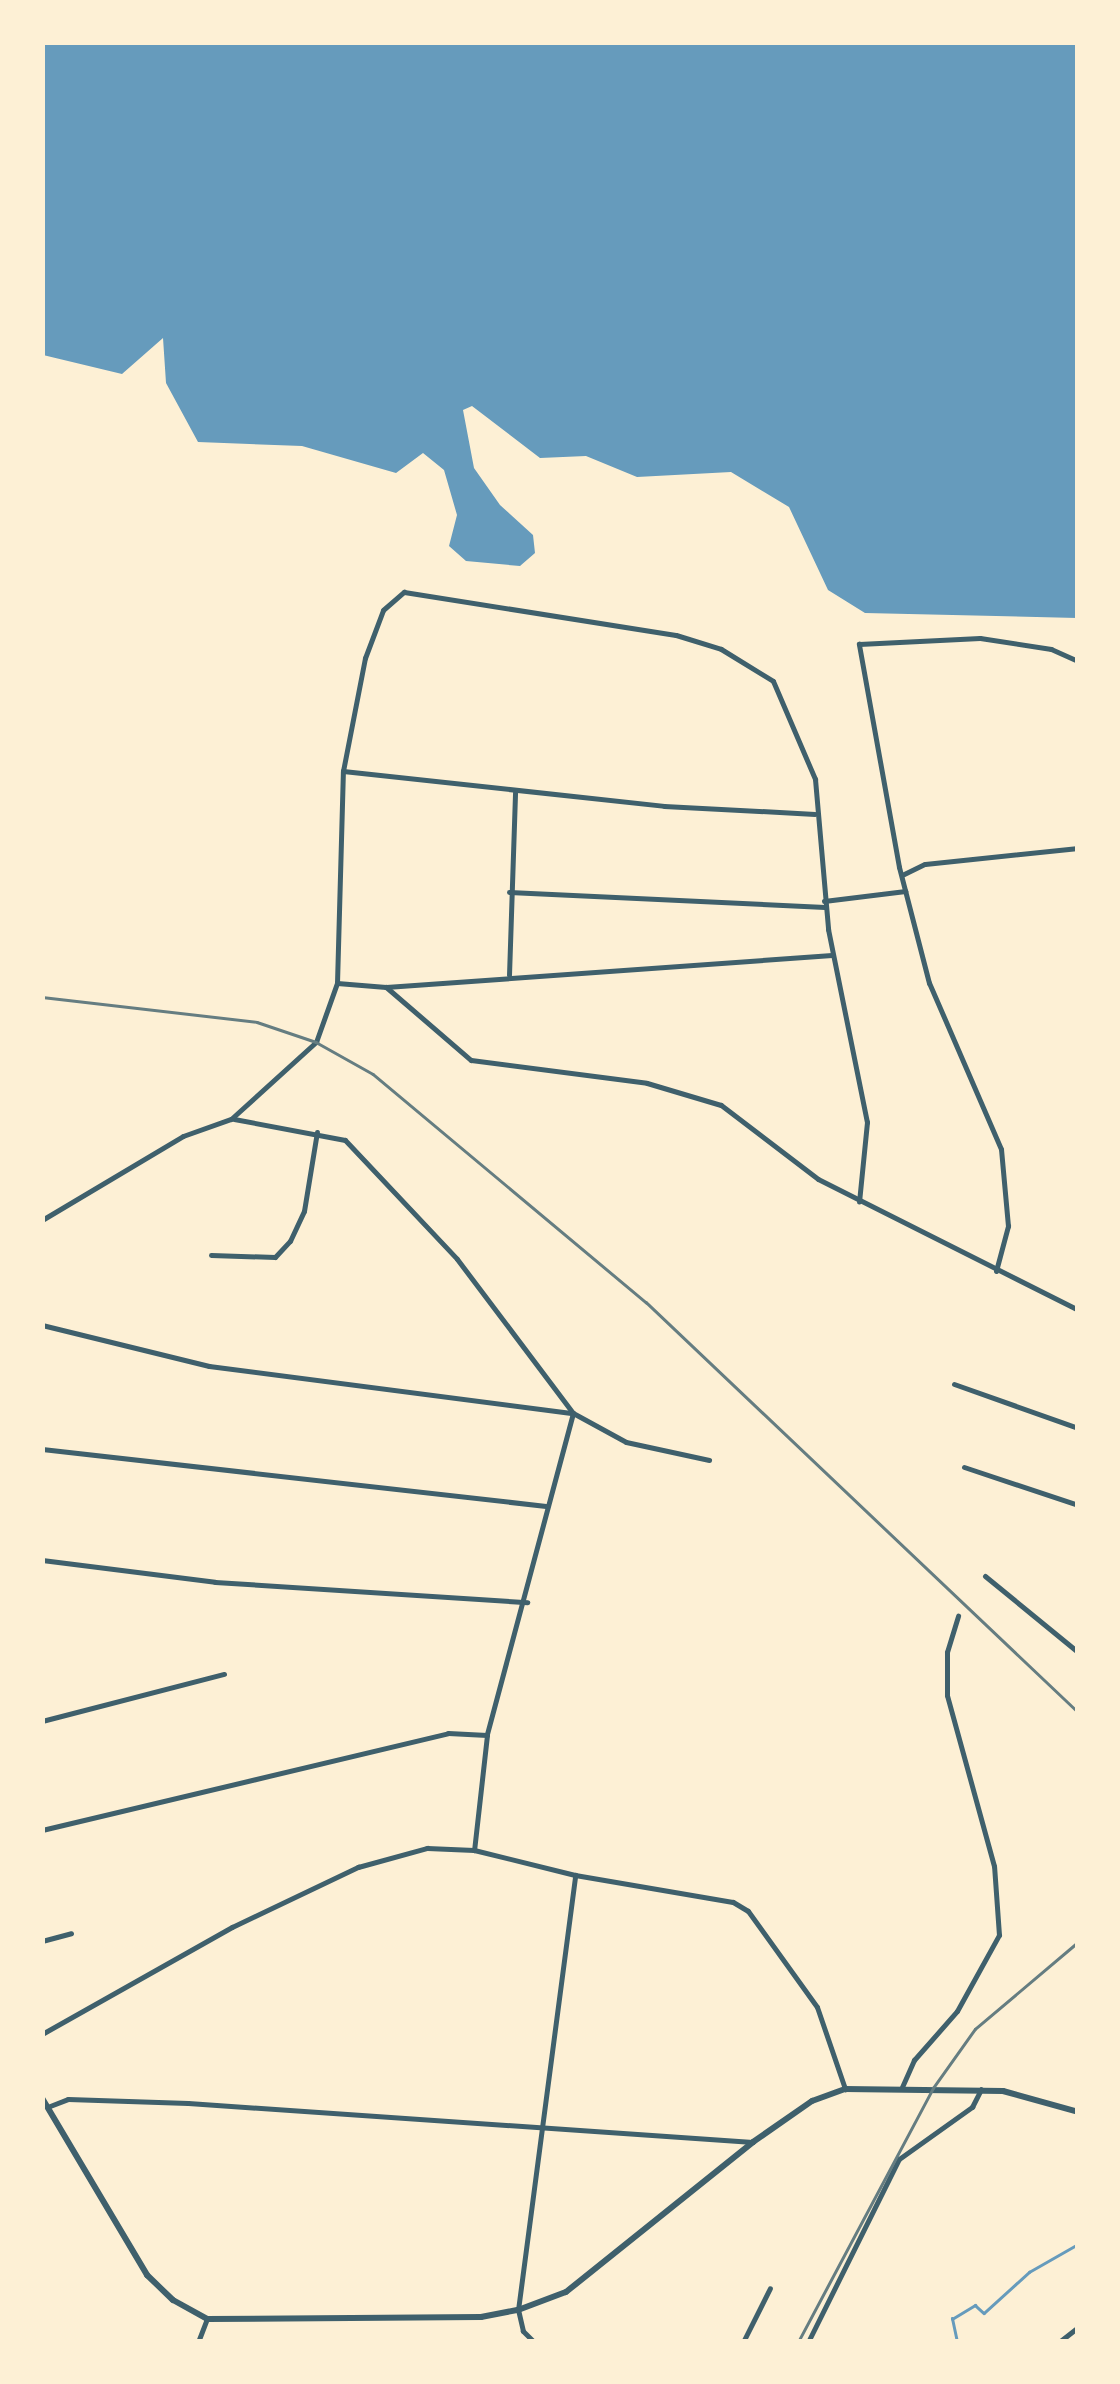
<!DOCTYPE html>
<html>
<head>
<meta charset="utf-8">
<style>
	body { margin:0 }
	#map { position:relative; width:1120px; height:2384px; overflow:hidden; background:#fdf0d5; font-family:"Source Sans 3",sans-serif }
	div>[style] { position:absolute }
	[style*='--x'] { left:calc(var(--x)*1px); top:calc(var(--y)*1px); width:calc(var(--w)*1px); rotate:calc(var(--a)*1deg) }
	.water>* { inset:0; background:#669bbc }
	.stream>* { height:2.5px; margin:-1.25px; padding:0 1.25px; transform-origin:1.25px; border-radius:1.25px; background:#669bbc }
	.minor>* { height:5px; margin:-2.5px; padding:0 2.5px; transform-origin:2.5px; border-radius:2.5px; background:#3f606c }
	.tertiary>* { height:6px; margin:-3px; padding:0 3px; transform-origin:3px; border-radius:3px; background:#3f606c }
	.rail>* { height:2.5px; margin:-1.25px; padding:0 1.25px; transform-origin:1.25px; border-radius:1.25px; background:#657d81 }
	span { translate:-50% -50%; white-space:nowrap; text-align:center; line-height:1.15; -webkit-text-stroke:8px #fdf0d5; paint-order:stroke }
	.frame { position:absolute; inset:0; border:45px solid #fdf0d5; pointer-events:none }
</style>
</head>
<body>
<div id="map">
	<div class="water">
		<i style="clip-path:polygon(43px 42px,1077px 43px,1077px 618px,865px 613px,828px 590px,789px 507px,731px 472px,637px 477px,586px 456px,540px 458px,472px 406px,463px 410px,474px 468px,500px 505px,533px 535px,535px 553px,520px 566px,466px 561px,449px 546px,457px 515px,444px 470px,423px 453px,396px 473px,302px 446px,198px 442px,166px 383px,163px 338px,122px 374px,43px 355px)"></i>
	</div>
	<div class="stream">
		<i style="--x:957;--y:2342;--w:24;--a:-102"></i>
		<i style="--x:952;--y:2319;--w:27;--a:-31"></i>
		<i style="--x:975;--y:2305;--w:12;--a:42"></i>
		<i style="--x:984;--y:2313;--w:61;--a:-42.3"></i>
		<i style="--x:1029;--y:2272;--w:56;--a:-29.7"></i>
	</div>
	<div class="minor">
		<i style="--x:343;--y:771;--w:323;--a:6.2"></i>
		<i style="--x:664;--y:806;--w:151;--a:3"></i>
		<i style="--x:902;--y:875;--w:25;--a:-26"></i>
		<i style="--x:925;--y:864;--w:154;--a:-6"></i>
		<i style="--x:509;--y:892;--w:316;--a:2.7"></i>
		<i style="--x:824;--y:901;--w:82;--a:-7"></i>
		<i style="--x:509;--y:975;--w:183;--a:-88.1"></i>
		<i style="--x:337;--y:983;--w:49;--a:4.7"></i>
		<i style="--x:386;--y:987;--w:447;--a:-4.1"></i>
		<i style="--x:386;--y:987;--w:112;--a:40.7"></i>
		<i style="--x:471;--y:1060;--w:177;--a:7.4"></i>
		<i style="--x:647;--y:1083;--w:77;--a:16.6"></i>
		<i style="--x:721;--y:1105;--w:122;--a:37.3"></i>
		<i style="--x:818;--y:1179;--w:291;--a:26.7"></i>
		<i style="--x:234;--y:1119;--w:113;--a:10.7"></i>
		<i style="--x:345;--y:1140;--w:163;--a:46.7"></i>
		<i style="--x:457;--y:1259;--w:193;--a:53"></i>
		<i style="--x:573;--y:1413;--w:60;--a:28.7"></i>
		<i style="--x:626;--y:1442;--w:85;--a:12.2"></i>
		<i style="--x:42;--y:1220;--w:164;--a:-30.8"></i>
		<i style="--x:183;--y:1136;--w:51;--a:-19.5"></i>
		<i style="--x:231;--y:1119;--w:115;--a:-42.2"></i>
		<i style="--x:316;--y:1042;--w:63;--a:-70.4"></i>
		<i style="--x:337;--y:983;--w:212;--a:-88.4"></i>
		<i style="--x:343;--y:771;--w:115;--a:-79"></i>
		<i style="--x:365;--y:658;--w:51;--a:-69.4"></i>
		<i style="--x:383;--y:610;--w:28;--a:-41"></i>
		<i style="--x:404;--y:592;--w:275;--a:9"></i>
		<i style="--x:676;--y:635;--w:47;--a:17.3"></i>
		<i style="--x:721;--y:649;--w:61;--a:31.6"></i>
		<i style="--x:773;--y:681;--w:107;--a:66.8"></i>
		<i style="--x:815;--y:779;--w:151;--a:85"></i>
		<i style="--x:828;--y:929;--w:197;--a:78.6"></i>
		<i style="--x:867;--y:1122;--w:80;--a:95.7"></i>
		<i style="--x:211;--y:1255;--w:64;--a:1.8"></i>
		<i style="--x:275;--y:1257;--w:22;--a:-47"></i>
		<i style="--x:290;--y:1241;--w:33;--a:-65"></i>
		<i style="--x:304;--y:1211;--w:80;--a:-80.7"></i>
		<i style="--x:996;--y:1271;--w:47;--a:-75.1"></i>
		<i style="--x:1008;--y:1226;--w:77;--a:-95.2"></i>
		<i style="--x:1001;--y:1149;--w:181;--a:-113.4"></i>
		<i style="--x:929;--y:983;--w:120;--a:-104.5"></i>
		<i style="--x:899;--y:867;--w:227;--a:-100.2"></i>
		<i style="--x:859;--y:644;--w:121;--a:-2.8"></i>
		<i style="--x:980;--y:638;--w:72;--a:8.8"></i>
		<i style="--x:1051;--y:649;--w:30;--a:24"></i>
		<i style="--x:42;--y:1325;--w:172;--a:13.8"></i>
		<i style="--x:209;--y:1366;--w:367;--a:7.4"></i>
		<i style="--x:573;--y:1413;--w:333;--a:105"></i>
		<i style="--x:487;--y:1735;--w:116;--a:96.4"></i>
		<i style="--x:954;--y:1384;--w:132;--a:19.5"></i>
		<i style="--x:42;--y:1449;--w:507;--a:6.45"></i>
		<i style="--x:964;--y:1467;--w:120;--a:18.4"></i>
		<i style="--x:42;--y:1560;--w:174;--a:7.2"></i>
		<i style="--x:215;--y:1582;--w:313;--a:3.7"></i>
		<i style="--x:985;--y:1576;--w:120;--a:39.3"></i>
		<i style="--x:42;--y:1721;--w:188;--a:-14.5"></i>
		<i style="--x:42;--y:1830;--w:417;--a:-13.4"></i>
		<i style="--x:448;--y:1733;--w:39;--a:3"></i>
		<i style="--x:42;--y:1941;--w:30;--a:-15"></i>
		<i style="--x:42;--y:2034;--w:218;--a:-29.4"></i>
		<i style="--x:232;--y:1927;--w:140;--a:-25.5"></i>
		<i style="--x:358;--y:1867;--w:72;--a:-15.4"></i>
		<i style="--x:427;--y:1848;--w:47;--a:2.4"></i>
		<i style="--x:474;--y:1850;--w:104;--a:13.9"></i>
		<i style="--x:575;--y:1875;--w:160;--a:9.7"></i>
		<i style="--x:733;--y:1902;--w:17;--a:31"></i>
		<i style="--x:748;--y:1911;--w:118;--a:54.3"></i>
		<i style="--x:817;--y:2007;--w:87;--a:71.1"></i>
		<i style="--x:902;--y:2087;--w:30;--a:-66"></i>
		<i style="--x:914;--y:2060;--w:65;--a:-48.7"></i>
		<i style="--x:957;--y:2011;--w:87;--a:-61.1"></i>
		<i style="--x:999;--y:1935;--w:69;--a:-94.1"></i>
		<i style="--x:994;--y:1866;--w:177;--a:-105.4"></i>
		<i style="--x:947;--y:1695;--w:43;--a:-90"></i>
		<i style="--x:947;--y:1652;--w:38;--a:-73"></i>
		<i style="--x:50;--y:2106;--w:19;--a:-21"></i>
		<i style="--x:68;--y:2099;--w:120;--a:1.9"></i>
		<i style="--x:188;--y:2103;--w:566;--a:3.95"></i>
		<i style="--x:198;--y:2342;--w:25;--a:-69"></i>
		<i style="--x:534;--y:2342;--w:16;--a:-135"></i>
		<i style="--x:523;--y:2331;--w:22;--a:-103"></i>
		<i style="--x:518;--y:2310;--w:439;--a:-82.5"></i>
		<i style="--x:743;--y:2342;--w:60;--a:-63.4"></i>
		<i style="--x:808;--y:2342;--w:204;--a:-63.6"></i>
		<i style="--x:899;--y:2159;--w:90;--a:-35.5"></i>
		<i style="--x:972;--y:2107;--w:20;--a:-63"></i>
		<i style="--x:1059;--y:2342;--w:24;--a:-38"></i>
	</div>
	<div class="tertiary">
		<i style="--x:42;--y:2098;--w:206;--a:59.3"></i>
		<i style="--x:147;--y:2275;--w:36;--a:44"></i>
		<i style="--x:173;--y:2300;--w:39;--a:29"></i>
		<i style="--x:207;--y:2319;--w:274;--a:-0.4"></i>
		<i style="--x:481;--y:2317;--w:38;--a:-11"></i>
		<i style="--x:518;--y:2310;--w:51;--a:-20.6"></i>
		<i style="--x:566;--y:2292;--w:240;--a:-38.7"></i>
		<i style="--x:753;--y:2142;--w:72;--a:-34.8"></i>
		<i style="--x:812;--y:2101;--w:35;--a:-20"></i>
		<i style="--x:845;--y:2089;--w:158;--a:0.7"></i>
		<i style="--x:1003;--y:2091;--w:78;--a:15.6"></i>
	</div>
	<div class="rail">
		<i style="--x:42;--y:997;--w:216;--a:6.6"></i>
		<i style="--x:257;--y:1022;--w:62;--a:18.7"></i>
		<i style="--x:316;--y:1042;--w:65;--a:29.3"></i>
		<i style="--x:373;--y:1074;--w:356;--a:39.9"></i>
		<i style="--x:646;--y:1302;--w:596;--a:43.5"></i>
		<i style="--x:798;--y:2342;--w:288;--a:-62"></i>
		<i style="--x:933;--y:2088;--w:72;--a:-54.6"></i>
		<i style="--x:975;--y:2029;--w:135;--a:-40.2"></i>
	</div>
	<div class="frame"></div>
</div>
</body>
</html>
